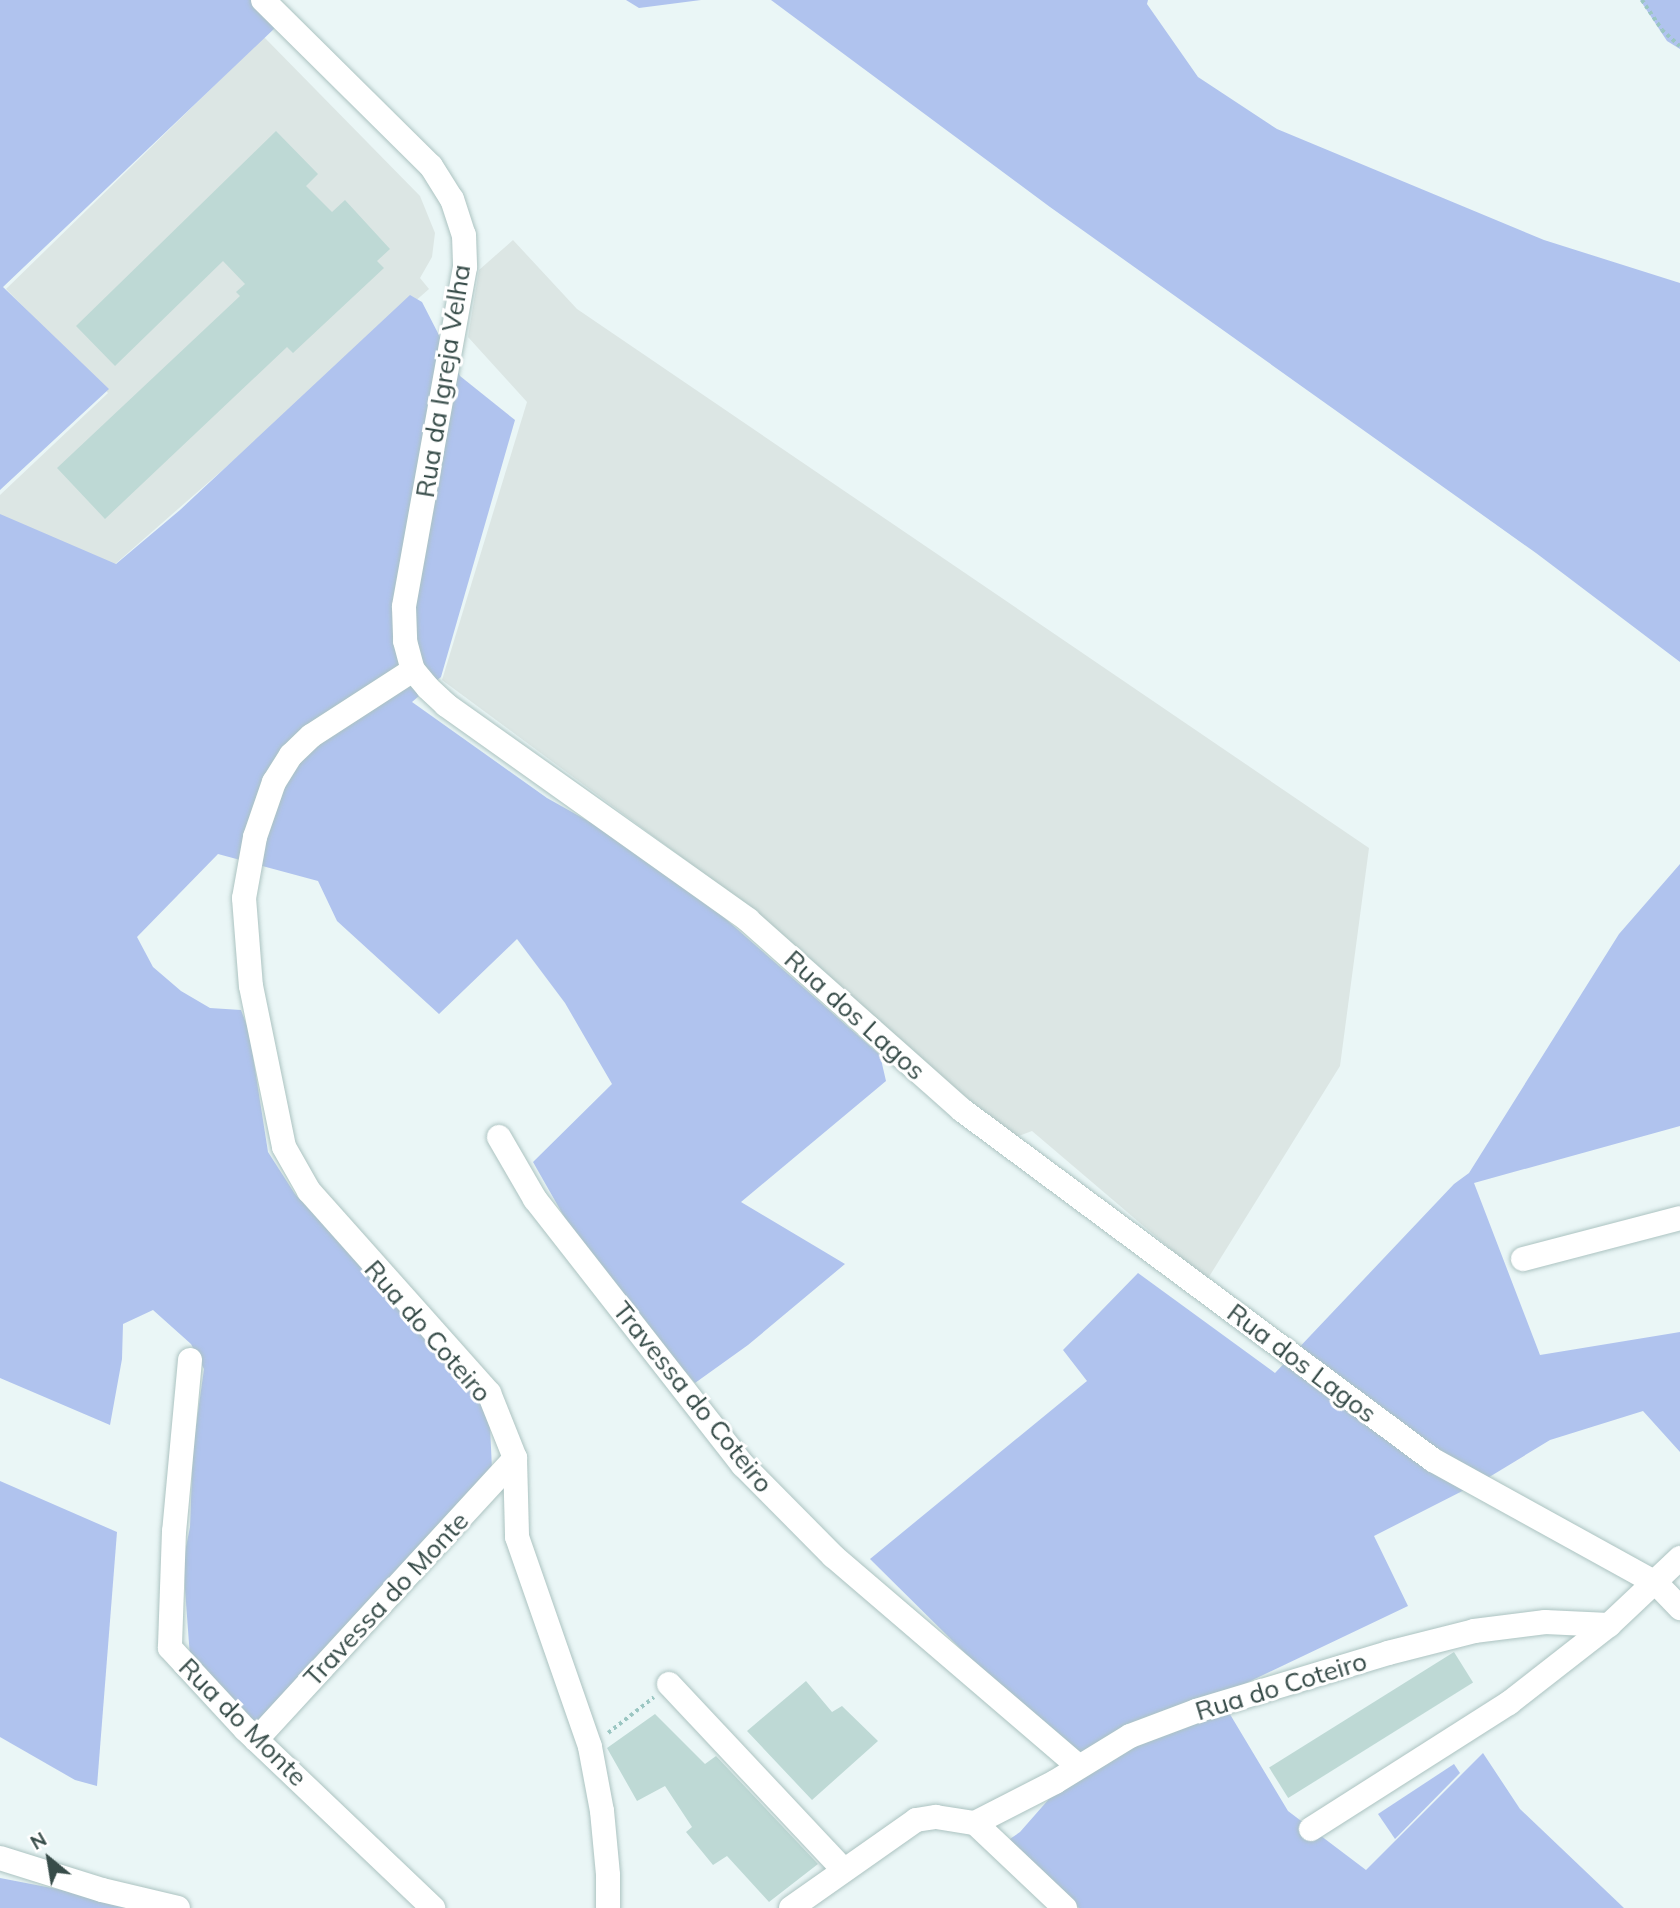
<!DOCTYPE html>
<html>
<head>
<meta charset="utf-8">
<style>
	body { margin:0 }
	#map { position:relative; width:1680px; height:1908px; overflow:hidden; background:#eaf6f6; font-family:Mulish,sans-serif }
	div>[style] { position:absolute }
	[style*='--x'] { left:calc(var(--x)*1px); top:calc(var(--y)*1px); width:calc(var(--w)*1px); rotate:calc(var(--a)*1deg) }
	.industrial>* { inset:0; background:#dce6e4 }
	.green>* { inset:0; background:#b0c3ee }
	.building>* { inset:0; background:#bed9d5; transform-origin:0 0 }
	.path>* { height:3.5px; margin-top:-1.75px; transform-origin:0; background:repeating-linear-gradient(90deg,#9bc6c2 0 3.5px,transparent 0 7px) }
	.roads { filter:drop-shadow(0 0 2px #acc3c1) drop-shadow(0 0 2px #acc3c1) }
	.minor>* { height:24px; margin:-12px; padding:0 12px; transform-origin:12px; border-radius:12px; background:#fff }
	span { translate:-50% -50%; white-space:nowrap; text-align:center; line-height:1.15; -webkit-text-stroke:6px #fff; paint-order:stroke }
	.street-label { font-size:26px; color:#374c49 }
	.north { position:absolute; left:14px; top:1824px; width:70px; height:70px; -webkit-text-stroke:5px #fff; paint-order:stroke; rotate:330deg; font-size:19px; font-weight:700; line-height:28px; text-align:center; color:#374c49 }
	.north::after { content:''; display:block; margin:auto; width:24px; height:32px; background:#374c49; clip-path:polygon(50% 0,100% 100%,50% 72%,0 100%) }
</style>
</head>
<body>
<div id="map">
	<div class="industrial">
		<i style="clip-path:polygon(264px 37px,420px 196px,435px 233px,432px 257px,420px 278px,429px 289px,0 665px,0 495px,108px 393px,6px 289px)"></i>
		<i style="clip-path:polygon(513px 240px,577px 309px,1369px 848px,1340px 1066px,1207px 1280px,1032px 1131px,1016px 1137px,899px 1044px,764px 918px,442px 680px,527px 402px,468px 337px,479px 270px)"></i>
	</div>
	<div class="green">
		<i style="clip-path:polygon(0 0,263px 0,277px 26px,3px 287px,109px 389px,0 490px)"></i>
		<i style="clip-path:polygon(626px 0,701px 0,639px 8px)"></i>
		<i style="clip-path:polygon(771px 0,1148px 0,1147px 4px,1198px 77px,1277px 129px,1544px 240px,1680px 283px,1680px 662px,1536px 553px,1050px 207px)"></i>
		<i style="clip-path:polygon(1640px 0,1680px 0,1680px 49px,1667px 41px)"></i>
		<i style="clip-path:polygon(410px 295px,422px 302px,460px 376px,515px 420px,441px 677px,412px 702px,547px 798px,661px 862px,880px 1055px,886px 1081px,741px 1202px,845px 1264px,748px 1345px,695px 1383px,595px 1271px,533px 1162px,612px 1084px,565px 1003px,517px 939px,439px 1014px,337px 921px,318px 881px,218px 854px,137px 937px,153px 967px,181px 991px,210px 1008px,241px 1010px,249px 1031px,268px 1152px,295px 1194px,489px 1405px,492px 1469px,272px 1731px,253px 1723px,190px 1657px,183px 1562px,190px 1527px,193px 1447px,204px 1369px,191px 1344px,153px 1310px,123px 1324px,122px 1359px,110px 1425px,0 1378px,0 514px,116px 564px,180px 510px)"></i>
		<i style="clip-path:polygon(1680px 864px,1680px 1126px,1474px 1183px,1540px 1355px,1680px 1332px,1680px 1452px,1643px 1411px,1550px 1440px,1486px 1479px,1374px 1536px,1408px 1606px,1219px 1696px,1288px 1811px,1366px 1870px,1483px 1753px,1520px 1809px,1624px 1908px,1079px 1908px,1004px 1843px,1020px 1832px,1063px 1783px,1063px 1742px,972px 1660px,870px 1559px,1087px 1381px,1063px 1350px,1138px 1273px,1275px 1373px,1454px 1184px,1469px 1173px,1619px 934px)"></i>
		<i style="clip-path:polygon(0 1481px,117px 1532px,97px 1786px,75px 1780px,0 1737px)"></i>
		<i style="clip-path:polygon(1454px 1764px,1460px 1773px,1395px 1839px,1378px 1814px)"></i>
		<i style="clip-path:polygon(0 1878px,78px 1893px,138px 1908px,0 1908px)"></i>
	</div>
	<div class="building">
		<i style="clip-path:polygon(276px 131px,318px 174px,306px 186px,332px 212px,345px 200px,390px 249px,377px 261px,384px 268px,293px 353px,287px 347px,105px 519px,57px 468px,240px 296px,236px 292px,245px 284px,223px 261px,115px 366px,76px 326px)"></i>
		<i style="left:1454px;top:1652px;width:36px;height:218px;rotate:58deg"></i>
		<i style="clip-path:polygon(806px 1681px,832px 1712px,842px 1706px,878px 1741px,812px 1800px,747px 1731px)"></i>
		<i style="clip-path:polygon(655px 1714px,705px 1764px,716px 1756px,818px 1864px,769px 1902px,727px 1856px,713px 1865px,686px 1832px,692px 1827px,665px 1786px,637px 1801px,607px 1748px)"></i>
	</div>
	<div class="path">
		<i style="--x:1642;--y:0;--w:36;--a:56"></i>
		<i style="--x:1662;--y:30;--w:24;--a:42"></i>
		<i style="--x:608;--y:1733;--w:58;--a:-38"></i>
	</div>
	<div class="roads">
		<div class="minor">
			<i style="--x:263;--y:0;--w:236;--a:44.7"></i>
			<i style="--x:431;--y:166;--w:39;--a:58"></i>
			<i style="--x:452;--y:199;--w:38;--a:72"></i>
			<i style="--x:464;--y:235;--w:32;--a:88"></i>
			<i style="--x:465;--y:267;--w:345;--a:100.2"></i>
			<i style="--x:404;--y:607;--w:34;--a:88"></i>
			<i style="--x:405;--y:641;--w:30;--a:75"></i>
			<i style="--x:413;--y:670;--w:23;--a:50"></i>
			<i style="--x:428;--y:688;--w:25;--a:43"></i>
			<i style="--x:446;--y:705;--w:371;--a:35.4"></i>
			<i style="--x:748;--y:920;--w:286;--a:41.6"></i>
			<i style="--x:962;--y:1110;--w:587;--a:36.62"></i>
			<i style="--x:1433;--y:1460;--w:255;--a:28.9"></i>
			<i style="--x:1656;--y:1583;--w:35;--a:46"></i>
			<i style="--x:413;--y:670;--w:121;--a:147.1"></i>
			<i style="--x:311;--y:736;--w:28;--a:136"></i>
			<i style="--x:291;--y:755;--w:32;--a:122"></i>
			<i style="--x:274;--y:782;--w:58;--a:109.1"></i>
			<i style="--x:255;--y:837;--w:62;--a:100.2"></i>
			<i style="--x:244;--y:898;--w:88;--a:85.5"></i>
			<i style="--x:251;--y:986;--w:164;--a:78.4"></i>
			<i style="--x:284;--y:1147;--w:51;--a:60.4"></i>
			<i style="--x:309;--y:1191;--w:271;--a:48.3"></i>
			<i style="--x:489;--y:1393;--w:70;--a:68.2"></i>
			<i style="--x:515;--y:1458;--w:79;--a:88.5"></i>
			<i style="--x:517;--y:1537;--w:222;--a:70.8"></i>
			<i style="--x:590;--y:1747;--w:65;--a:79.4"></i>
			<i style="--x:602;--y:1811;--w:64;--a:84.6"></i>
			<i style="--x:608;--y:1875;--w:33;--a:90"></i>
			<i style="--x:499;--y:1137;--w:72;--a:59.9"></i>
			<i style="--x:535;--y:1199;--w:338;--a:52"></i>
			<i style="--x:743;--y:1465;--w:128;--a:45.3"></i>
			<i style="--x:833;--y:1556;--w:323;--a:40.6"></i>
			<i style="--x:1523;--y:1259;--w:162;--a:-14.6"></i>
			<i style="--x:190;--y:1360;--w:172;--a:95.3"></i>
			<i style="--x:174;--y:1531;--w:117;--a:92"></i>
			<i style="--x:170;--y:1648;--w:110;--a:47.2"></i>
			<i style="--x:245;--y:1729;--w:260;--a:43.6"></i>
			<i style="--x:669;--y:1684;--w:254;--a:46.8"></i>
			<i style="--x:256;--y:1740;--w:383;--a:-47.4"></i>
			<i style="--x:975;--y:1823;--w:90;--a:-27.1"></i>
			<i style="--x:1055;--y:1782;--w:88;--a:-31.5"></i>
			<i style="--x:1130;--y:1736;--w:71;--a:-20.7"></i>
			<i style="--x:1196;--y:1711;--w:201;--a:-16.8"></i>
			<i style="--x:1388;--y:1653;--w:89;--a:-14.3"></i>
			<i style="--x:1474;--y:1631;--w:72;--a:-7.2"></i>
			<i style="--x:1545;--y:1622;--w:64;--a:2.7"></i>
			<i style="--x:975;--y:1823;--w:124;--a:43.4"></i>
			<i style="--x:1311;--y:1829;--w:235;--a:-32.5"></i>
			<i style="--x:1509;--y:1703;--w:127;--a:-38"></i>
			<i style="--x:1609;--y:1625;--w:98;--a:-43.3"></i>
			<i style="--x:0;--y:1858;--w:107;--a:17.4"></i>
			<i style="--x:102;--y:1890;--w:78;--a:13.3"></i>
			<i style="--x:791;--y:1908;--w:153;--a:-35.1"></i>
			<i style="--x:916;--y:1820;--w:20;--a:-9"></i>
			<i style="--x:936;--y:1817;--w:39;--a:9"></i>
		</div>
	</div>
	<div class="street-label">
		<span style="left:443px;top:381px;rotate:-81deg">Rua da Igreja Velha</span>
		<span style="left:855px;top:1015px;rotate:42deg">Rua dos Lagos</span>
		<span style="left:428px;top:1331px;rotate:49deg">Rua do Coteiro</span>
		<span style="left:1302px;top:1363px;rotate:37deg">Rua dos Lagos</span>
		<span style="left:693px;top:1397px;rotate:51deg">Travessa do Coteiro</span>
		<span style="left:386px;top:1599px;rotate:-47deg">Travessa do Monte</span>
		<span style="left:1281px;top:1686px;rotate:-17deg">Rua do Coteiro</span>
		<span style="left:243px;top:1722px;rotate:45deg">Rua do Monte</span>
	</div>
	<div class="north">N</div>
</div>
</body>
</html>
